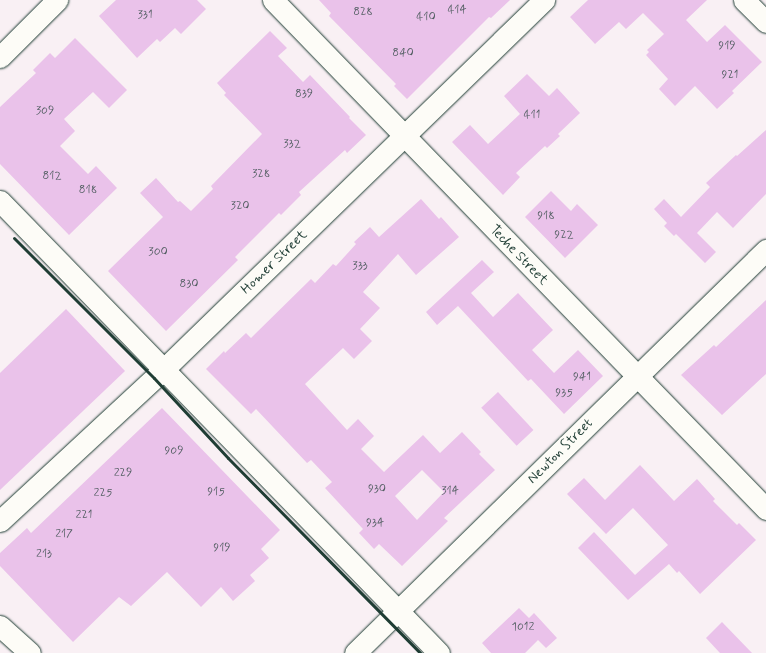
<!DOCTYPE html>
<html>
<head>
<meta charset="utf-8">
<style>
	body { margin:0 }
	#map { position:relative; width:766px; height:653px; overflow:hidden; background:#f9f0f4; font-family:Mynerve,sans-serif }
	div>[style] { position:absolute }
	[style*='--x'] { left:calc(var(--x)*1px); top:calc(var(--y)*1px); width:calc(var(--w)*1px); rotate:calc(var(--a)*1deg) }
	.building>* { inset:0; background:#eac2ea; transform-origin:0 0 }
	.roads { filter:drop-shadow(0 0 1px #1f3d34) drop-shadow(0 0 1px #1f3d34) }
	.street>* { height:21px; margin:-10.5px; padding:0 10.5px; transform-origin:10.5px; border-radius:10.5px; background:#fdfcf7 }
	.rail>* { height:3px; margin:-1.5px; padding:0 1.5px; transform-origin:1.5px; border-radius:1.5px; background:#1f3d34 }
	span { translate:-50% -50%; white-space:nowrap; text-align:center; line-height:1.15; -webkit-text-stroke:4px #fdfcf7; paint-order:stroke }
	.number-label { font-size:12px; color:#525e62 }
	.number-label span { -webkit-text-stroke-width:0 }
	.street-label { font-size:14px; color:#1f3d34 }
</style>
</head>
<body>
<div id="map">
	<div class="building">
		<i style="clip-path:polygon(116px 0,197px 0,206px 9px,181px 34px,175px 28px,160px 42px,157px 39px,137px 58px,99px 16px)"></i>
		<i style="clip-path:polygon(319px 0,510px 0,491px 18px,489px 17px,407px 99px,394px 86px,396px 84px,329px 16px,331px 13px)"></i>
		<i style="clip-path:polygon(588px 0,707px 0,686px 20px,707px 42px,725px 25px,762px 62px,732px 91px,734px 93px,717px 109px,695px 86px,675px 106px,659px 89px,668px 79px,646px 55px,649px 52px,647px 50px,664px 34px,643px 13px,626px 29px,619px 22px,595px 44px,570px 17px)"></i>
		<i style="clip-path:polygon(270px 31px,287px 48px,278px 56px,303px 82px,310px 75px,350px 117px,349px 118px,366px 135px,347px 153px,345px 150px,299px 192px,301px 195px,281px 215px,279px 213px,235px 257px,238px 260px,166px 331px,108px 271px,163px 217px,140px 193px,156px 178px,178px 202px,180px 201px,191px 211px,213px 189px,211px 186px,262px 134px,224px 95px,226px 93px,217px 83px)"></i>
		<i style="clip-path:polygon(75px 38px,127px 90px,109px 108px,93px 92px,64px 119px,75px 131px,60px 146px,88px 174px,96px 166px,117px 188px,69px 235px,0 164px,0 107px,36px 73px,33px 70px,50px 53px,55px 58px)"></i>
		<i style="clip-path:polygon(527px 74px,549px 96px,557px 88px,580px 113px,558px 134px,560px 136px,547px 148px,545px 146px,516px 173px,520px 177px,503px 195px,452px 142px,470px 125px,488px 144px,520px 114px,504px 96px)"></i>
		<i style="clip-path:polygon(766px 130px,766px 194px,733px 228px,717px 212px,697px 233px,716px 252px,705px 263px,676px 234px,674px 236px,664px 226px,667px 223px,654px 209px,664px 199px,681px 217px,710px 187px,706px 183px,736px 155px,737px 156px)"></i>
		<i style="clip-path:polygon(551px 191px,571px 211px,577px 204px,598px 225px,565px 258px,525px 217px)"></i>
		<i style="clip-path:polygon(evenodd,421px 199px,439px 219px,441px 217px,459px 237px,416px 275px,398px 254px,363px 292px,380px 308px,360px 329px,372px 341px,354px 359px,343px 348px,305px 384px,347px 430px,358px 419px,374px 436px,361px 449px,384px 472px,423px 435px,440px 453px,462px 432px,481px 452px,479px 454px,495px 470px,444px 518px,448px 521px,402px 566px,379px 544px,374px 549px,359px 533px,363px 529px,325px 488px,332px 482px,311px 460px,307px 463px,256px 409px,251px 414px,206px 369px,224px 351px,225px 353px,246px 333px,251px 338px,311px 279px,315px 283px,333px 264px,336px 266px,356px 244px,354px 242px,370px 227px,379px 237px,421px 199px,422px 470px,444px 492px,417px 520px,395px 496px,422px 470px)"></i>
		<i style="clip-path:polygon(482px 260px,494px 272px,471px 293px,493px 317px,518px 293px,553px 330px,532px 350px,554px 373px,578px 350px,603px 376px,564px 414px,531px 379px,528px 381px,458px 306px,437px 325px,426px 312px)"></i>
		<i style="clip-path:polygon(766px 300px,766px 374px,722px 415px,681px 375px,714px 345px,716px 347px)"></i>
		<i style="clip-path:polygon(66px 309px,125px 371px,0 490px,0 373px)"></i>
		<i style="left:498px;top:392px;width:52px;height:23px;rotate:47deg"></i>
		<i style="clip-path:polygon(162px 408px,280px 530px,261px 549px,269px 558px,250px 575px,255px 581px,233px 601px,221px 587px,201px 607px,167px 572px,131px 606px,119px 597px,73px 642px,0 566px,0 553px,27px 528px,31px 533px)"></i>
		<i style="clip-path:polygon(640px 465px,674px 501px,697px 479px,715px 499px,713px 501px,737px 525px,739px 523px,756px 540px,700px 594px,679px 571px,677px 573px,669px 564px,628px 600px,578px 548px,594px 532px,635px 575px,668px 545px,633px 508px,606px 534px,567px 494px,584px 478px,605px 500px)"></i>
		<i style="clip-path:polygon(519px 608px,529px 618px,534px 613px,557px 638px,546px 648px,538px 640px,525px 653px,491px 653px,482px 643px)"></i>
		<i style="clip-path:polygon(722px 622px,752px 653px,720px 653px,706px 638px)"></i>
	</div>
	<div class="roads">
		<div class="street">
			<i style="--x:273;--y:0;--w:709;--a:45.91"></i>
			<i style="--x:744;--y:0;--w:31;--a:45"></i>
			<i style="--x:0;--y:57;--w:81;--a:-45"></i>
			<i style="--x:0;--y:201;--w:630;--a:45.84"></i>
			<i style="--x:0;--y:521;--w:224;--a:-42.8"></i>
			<i style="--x:164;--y:369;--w:530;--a:-44.16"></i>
			<i style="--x:0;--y:626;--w:40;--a:42"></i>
			<i style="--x:355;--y:653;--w:576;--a:-44.44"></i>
		</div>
	</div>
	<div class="rail">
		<i style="--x:14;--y:238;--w:198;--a:45"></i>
		<i style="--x:154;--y:378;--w:109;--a:47.2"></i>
		<i style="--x:228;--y:458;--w:274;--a:45.4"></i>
	</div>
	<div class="number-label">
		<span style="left:457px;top:11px">414</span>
		<span style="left:363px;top:13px">828</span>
		<span style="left:145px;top:16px">331</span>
		<span style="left:426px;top:18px">410</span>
		<span style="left:727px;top:47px">919</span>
		<span style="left:403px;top:54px">840</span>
		<span style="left:730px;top:76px">921</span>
		<span style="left:304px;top:95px">839</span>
		<span style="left:45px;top:112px">309</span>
		<span style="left:532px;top:116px">411</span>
		<span style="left:292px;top:145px">332</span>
		<span style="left:261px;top:175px">328</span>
		<span style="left:52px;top:177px">812</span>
		<span style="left:88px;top:191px">818</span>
		<span style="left:240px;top:207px">320</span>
		<span style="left:546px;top:217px">918</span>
		<span style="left:564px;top:236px">922</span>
		<span style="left:158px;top:253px">300</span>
		<span style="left:360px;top:267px">333</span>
		<span style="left:189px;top:285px">830</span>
		<span style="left:582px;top:378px">941</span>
		<span style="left:564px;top:394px">935</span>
		<span style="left:174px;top:452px">909</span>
		<span style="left:123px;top:474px">229</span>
		<span style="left:377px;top:490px">930</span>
		<span style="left:450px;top:492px">314</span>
		<span style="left:216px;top:493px">915</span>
		<span style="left:103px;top:494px">225</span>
		<span style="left:84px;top:516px">221</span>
		<span style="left:375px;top:524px">934</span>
		<span style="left:64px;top:535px">217</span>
		<span style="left:222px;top:549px">919</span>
		<span style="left:44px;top:555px">213</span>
		<span style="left:523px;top:628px">1012</span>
	</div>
	<div class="street-label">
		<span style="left:519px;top:255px;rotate:46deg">Teche Street</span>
		<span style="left:274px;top:262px;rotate:-44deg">Homer Street</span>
		<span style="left:560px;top:451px;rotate:-45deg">Newton Street</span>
	</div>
</div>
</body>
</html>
